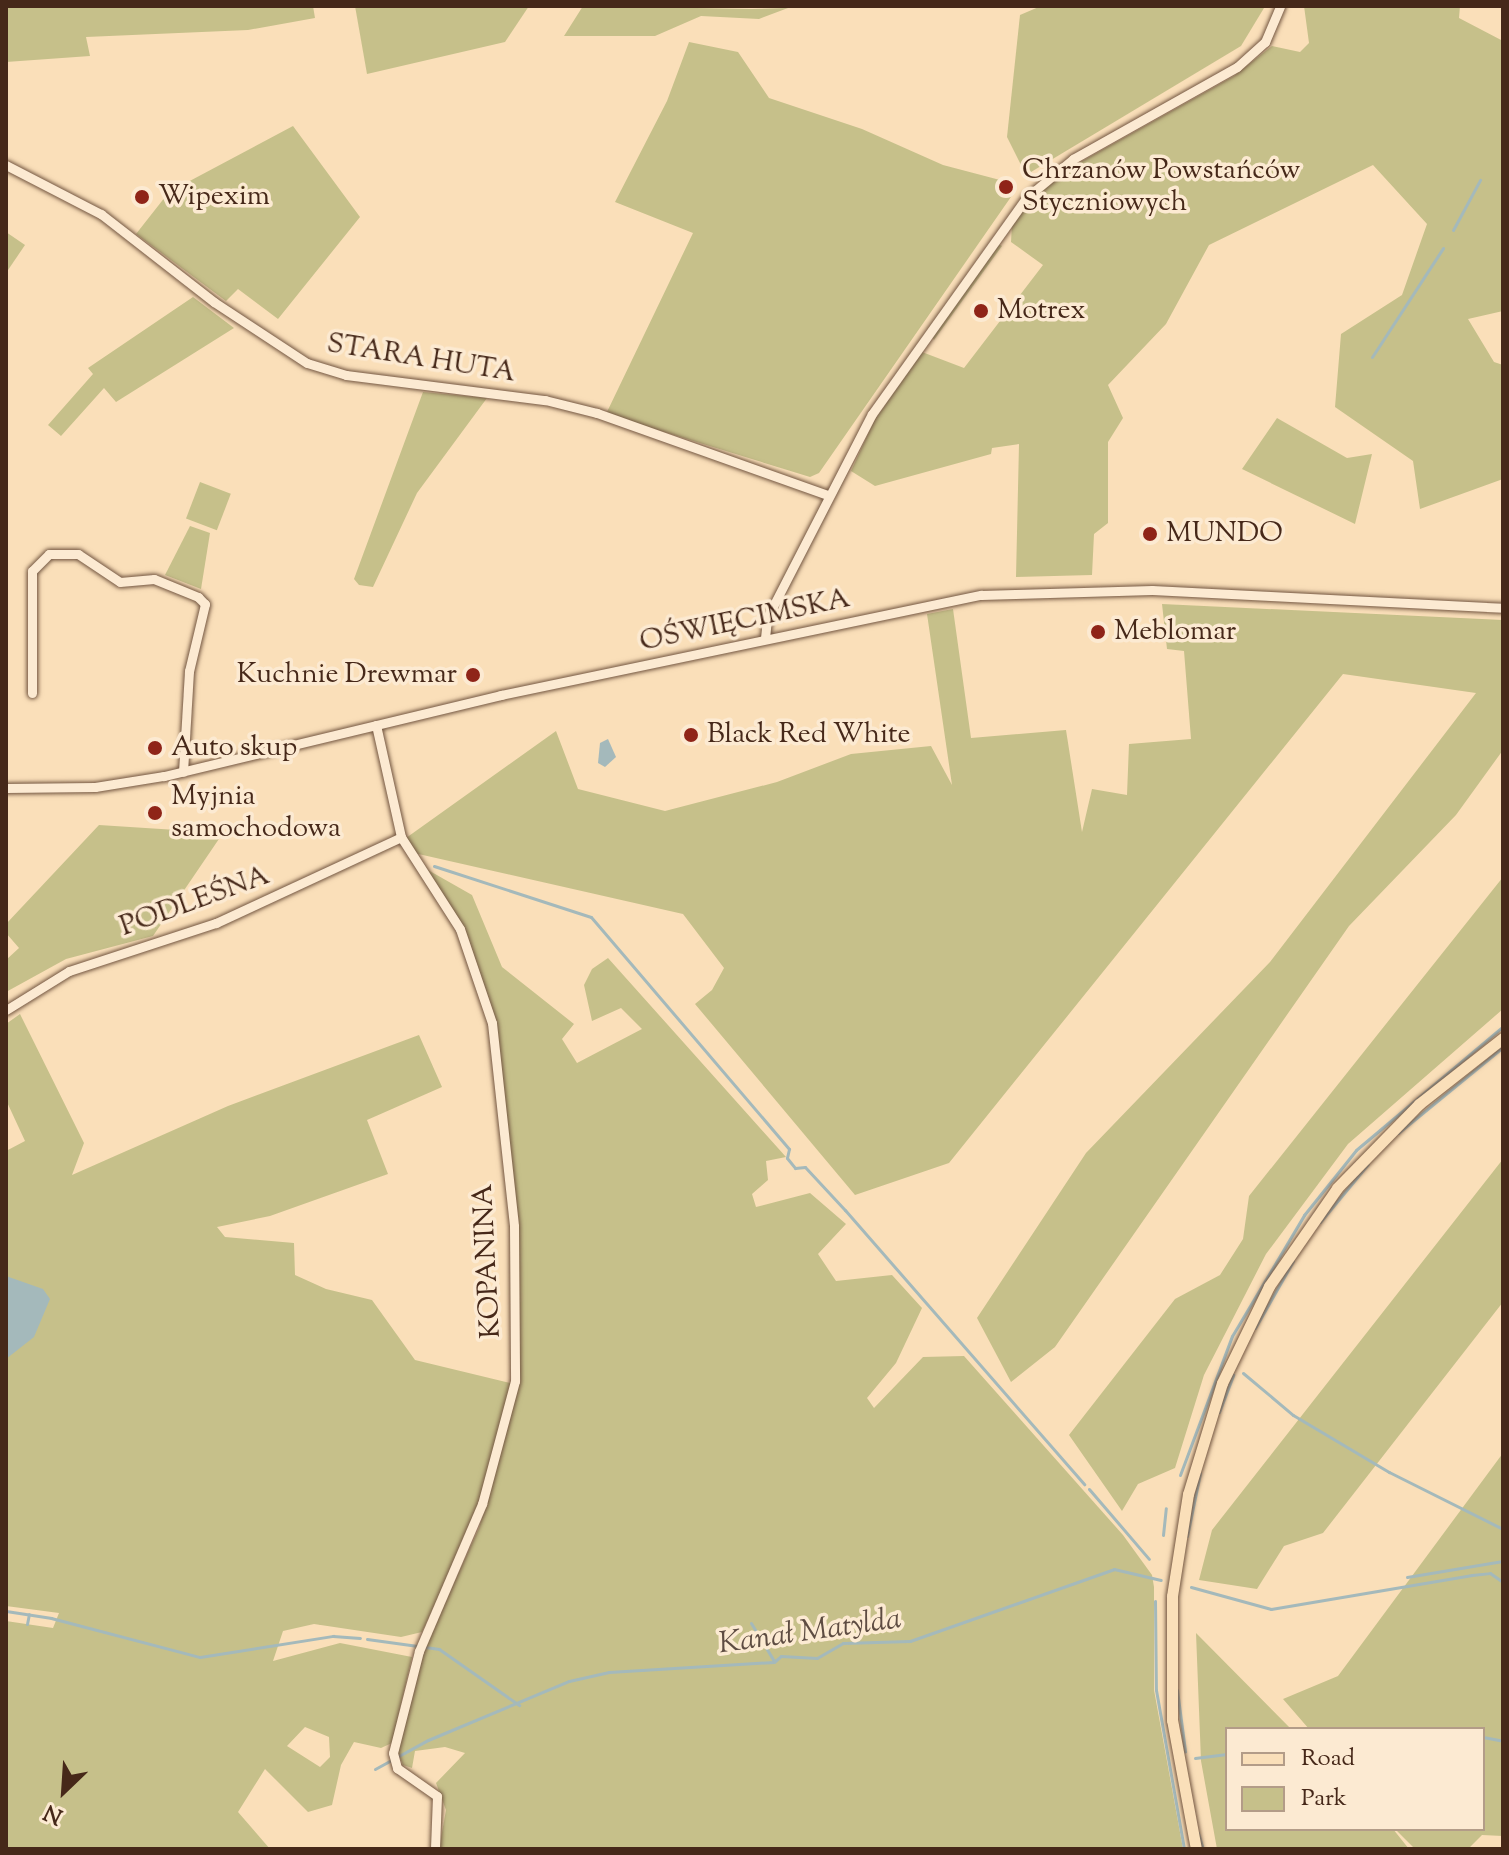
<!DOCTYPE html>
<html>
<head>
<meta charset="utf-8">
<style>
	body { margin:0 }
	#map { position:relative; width:1509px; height:1855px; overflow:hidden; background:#fadfb9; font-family:"Sorts Mill Goudy",serif }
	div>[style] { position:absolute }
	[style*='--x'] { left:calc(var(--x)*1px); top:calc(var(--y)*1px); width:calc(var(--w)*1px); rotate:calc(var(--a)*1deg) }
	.green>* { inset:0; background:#c6c08a; transform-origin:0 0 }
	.water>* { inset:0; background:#a4b9bb }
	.stream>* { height:3px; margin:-1.5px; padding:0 1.5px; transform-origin:1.5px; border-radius:1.5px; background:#a4b9bb }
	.roads { filter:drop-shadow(0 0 2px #735641) drop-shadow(0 0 2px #735641) }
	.minor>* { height:9px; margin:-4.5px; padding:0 4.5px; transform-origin:4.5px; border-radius:4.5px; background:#fcead2 }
	.major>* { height:11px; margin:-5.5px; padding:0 5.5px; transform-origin:5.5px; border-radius:5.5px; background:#fadfb9 }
	.dots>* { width:22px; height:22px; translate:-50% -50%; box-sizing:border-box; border:4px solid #fcead2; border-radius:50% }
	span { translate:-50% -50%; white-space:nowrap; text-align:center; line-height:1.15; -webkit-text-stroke:7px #fcead2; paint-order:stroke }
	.poi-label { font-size:28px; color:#462819 }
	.left { translate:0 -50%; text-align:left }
	.right { translate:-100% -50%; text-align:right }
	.street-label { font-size:28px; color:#462819 }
	.water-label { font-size:30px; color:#5e4c42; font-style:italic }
	.frame { position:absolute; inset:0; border:8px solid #462819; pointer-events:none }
	.legend { position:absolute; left:1225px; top:1727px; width:260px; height:104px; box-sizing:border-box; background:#fcead2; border:2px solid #b39c88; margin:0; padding:10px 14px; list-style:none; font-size:24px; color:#462819 }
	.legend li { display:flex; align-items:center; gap:16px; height:40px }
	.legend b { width:40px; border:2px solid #b39c88 }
	.north { position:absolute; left:24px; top:1751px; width:80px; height:80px; -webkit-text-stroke:6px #fcead2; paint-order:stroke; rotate:205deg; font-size:22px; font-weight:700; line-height:32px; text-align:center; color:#462819 }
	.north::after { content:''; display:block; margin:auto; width:28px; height:36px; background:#462819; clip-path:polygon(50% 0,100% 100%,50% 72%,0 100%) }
</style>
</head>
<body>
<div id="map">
	<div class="green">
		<i style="clip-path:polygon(6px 6px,313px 6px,315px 18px,248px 30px,86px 37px,90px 56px,6px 62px)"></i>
		<i style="clip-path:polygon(355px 6px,529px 6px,505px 42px,367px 74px)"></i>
		<i style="clip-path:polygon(583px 6px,752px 9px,788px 8px,759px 19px,701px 16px,655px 36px,564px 36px)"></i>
		<i style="clip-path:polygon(1041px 6px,1264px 6px,1264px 8px,1241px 46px,1026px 175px,1007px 137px,1020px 15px)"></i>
		<i style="clip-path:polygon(1304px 6px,1460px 6px,1459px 18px,1503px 41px,1503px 311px,1468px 319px,1494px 362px,1503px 365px,1503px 479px,1420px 509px,1413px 461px,1335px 407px,1341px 334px,1402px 295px,1427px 224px,1373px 165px,1209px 245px,1166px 324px,1108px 385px,1123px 418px,1108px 442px,1108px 523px,1094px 534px,1092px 575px,1016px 577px,1019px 444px,992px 448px,991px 454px,875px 486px,851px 471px,874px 421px,922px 352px,964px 368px,1043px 265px,1011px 242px,1012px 224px,1034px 197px,1077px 164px,1234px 76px,1272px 46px,1300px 52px,1309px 43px)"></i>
		<i style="clip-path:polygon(689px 42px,738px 52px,769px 98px,862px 129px,943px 165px,1000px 180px,1013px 194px,819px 473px,810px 477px,606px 414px,693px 233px,615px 202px,667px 101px)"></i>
		<i style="clip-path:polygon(293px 126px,360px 217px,278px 319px,238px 289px,226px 301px,136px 234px,169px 192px)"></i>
		<i style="clip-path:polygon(6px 232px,25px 245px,6px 273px)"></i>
		<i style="clip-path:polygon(997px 243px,1002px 246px,934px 340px,930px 334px)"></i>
		<i style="clip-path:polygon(193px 297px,234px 328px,116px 402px,104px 388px,61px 436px,48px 425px,93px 374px,88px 368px)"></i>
		<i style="clip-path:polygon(423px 392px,487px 398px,417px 493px,373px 587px,359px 585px,354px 579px)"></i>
		<i style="clip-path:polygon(1277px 418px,1347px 458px,1372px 454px,1355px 524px,1242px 469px)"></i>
		<i style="left:200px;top:482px;width:33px;height:39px;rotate:21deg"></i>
		<i style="clip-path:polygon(190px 526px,210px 533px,201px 589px,165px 575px)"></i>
		<i style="clip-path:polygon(1162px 604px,1503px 620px,1503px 750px,1456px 815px,1349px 926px,1055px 1347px,1011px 1382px,977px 1318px,1086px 1153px,1270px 962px,1476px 693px,1343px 674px,949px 1163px,855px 1195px,695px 1004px,712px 990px,724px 968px,683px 914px,414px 853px,406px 838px,556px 731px,578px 789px,665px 811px,777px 782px,851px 754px,931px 746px,952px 785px,927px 614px,953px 609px,971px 738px,1066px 730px,1082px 832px,1092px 789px,1127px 795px,1129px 744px,1191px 739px,1184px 651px,1167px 649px)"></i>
		<i style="clip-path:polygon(99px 825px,223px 833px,153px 936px,66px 959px,6px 992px,6px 960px,19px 948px,6px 933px,6px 924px)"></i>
		<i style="clip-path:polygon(evenodd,428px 870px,472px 895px,502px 967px,574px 1024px,562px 1039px,577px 1063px,642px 1029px,621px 1008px,592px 1021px,584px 985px,592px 969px,608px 958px,786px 1157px,766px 1161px,768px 1180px,752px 1194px,756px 1207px,810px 1193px,846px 1224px,818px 1254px,836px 1281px,892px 1275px,922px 1308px,896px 1363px,867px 1398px,874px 1408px,923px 1357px,964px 1356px,1123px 1535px,1152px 1575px,1154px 1587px,1154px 1690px,1183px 1849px,439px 1849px,446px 1810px,436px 1783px,465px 1753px,445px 1747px,415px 1751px,412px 1768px,403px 1765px,397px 1751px,423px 1651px,479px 1528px,493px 1480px,422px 1632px,401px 1637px,314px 1624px,283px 1631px,273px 1661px,340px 1643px,412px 1657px,392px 1743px,381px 1748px,354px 1742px,341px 1765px,332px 1805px,308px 1812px,265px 1769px,238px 1812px,270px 1849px,6px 1849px,6px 1621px,53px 1628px,59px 1613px,6px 1606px,6px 1151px,25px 1141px,6px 1100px,6px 1024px,20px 1014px,84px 1143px,72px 1175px,228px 1106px,419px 1035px,442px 1087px,367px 1120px,388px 1174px,270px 1216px,217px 1227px,225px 1237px,294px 1243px,295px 1275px,326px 1289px,372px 1300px,415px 1360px,518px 1385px,519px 1222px,503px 1124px,496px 1020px,465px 929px,428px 870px,305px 1727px,329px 1737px,330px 1757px,320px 1767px,287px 1746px,305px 1727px)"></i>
		<i style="clip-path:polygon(1503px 877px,1503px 1009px,1348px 1144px,1266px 1254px,1204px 1375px,1175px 1468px,1138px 1484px,1122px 1511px,1069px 1435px,1175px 1299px,1220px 1275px,1243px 1239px,1249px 1196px)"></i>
		<i style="clip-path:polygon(1503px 1159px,1503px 1302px,1323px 1533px,1284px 1546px,1257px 1589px,1199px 1580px,1212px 1530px)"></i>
		<i style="clip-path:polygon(1503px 1453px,1503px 1836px,1482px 1835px,1468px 1849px,1415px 1849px,1395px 1829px,1483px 1829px,1483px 1729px,1309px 1729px,1283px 1699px,1338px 1676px)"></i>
		<i style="clip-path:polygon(1196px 1633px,1291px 1729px,1227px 1729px,1227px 1829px,1393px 1829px,1409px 1849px,1217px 1849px,1201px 1761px)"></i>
	</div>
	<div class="water">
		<i style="clip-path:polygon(608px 739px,616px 757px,605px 767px,598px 763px,600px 743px)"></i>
		<i style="clip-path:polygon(6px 1276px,43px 1289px,50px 1299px,34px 1337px,6px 1359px)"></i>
	</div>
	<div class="stream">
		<i style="--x:1453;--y:230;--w:57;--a:-61.6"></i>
		<i style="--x:1372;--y:357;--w:130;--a:-56.9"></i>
		<i style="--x:434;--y:866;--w:165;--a:18"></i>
		<i style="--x:591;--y:917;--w:305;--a:49.5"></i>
		<i style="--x:789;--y:1149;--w:9;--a:103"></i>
		<i style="--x:787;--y:1158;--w:13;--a:51"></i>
		<i style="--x:795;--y:1168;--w:10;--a:-6"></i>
		<i style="--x:805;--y:1167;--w:59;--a:47.1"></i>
		<i style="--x:845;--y:1210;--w:364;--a:48.9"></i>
		<i style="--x:1398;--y:1133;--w:136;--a:-39.3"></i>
		<i style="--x:1320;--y:1222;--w:75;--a:-50.4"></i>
		<i style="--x:1255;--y:1328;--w:77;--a:-60.4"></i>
		<i style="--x:1243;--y:1373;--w:65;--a:40"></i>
		<i style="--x:1293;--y:1415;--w:112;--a:30.7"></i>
		<i style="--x:1389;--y:1472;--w:127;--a:26.6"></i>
		<i style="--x:1219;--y:1412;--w:40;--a:-69"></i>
		<i style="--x:1180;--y:1475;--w:148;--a:-69.5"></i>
		<i style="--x:1232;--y:1336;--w:141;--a:-59.2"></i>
		<i style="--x:1304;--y:1215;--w:83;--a:-51.3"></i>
		<i style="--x:1356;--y:1150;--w:192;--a:-40.1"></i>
		<i style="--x:1089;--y:1489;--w:92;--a:49.4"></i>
		<i style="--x:1163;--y:1535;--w:27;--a:-84"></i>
		<i style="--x:1187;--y:1536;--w:64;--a:-78.3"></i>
		<i style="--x:1407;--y:1577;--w:97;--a:-9.5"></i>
		<i style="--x:1191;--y:1587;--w:83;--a:15.4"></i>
		<i style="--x:1271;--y:1609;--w:204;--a:-9.6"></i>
		<i style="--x:1472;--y:1575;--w:18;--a:-6"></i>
		<i style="--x:1490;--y:1573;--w:16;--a:35"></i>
		<i style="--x:1155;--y:1601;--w:89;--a:89.4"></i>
		<i style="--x:1156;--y:1690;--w:161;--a:80"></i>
		<i style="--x:6;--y:1611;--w:46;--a:8.8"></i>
		<i style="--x:51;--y:1618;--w:154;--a:14.7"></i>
		<i style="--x:200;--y:1657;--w:135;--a:-9"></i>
		<i style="--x:333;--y:1636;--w:27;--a:4"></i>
		<i style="--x:751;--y:1623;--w:44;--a:58.8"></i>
		<i style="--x:27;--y:1624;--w:10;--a:-79"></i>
		<i style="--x:367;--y:1639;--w:73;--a:7.9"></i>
		<i style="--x:439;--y:1649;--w:98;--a:35"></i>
		<i style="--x:1177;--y:1690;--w:62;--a:82.5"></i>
		<i style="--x:1483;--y:1737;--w:20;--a:11"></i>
		<i style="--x:1195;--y:1758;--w:32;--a:-7"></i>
		<i style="--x:375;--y:1769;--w:60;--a:-28.7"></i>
		<i style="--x:428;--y:1740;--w:153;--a:-22.7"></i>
		<i style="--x:569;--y:1681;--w:41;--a:-12.7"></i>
		<i style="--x:609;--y:1672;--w:165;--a:-3.5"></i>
		<i style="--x:774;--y:1662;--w:9;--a:-41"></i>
		<i style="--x:781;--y:1656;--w:36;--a:3"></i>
		<i style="--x:817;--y:1658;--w:30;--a:-30"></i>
		<i style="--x:843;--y:1643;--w:67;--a:-1.7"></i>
		<i style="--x:910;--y:1641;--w:216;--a:-19.4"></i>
		<i style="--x:1114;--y:1569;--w:48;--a:13.2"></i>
		<i style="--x:1198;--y:1833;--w:17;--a:73"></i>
	</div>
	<div class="roads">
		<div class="minor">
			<i style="--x:6;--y:165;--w:107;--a:27.3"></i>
			<i style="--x:101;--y:214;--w:143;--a:37.9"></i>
			<i style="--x:214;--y:302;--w:111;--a:33.3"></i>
			<i style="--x:307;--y:363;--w:41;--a:17.1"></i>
			<i style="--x:346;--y:375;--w:201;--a:7.2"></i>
			<i style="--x:545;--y:400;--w:54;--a:14"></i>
			<i style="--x:597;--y:413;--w:244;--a:19.6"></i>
			<i style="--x:765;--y:638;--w:20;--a:-84"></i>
			<i style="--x:767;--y:618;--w:229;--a:-62.8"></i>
			<i style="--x:872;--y:414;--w:265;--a:-54.5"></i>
			<i style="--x:1026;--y:198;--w:61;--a:-39.7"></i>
			<i style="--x:1073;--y:159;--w:188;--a:-29.3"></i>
			<i style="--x:1237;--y:67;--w:38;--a:-42"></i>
			<i style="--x:1265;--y:42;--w:39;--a:-67"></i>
			<i style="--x:32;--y:693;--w:122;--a:-90"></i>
			<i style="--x:32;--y:571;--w:24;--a:-45"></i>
			<i style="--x:49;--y:554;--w:29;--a:0"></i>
			<i style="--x:78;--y:554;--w:50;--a:33.7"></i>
			<i style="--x:120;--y:582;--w:34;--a:-5"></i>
			<i style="--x:154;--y:579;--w:48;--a:22.2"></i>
			<i style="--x:198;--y:597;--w:10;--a:45"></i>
			<i style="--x:205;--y:604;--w:69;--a:103.4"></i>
			<i style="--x:189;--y:671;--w:101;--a:93.4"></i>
			<i style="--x:376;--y:725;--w:115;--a:77.4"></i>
			<i style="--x:401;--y:837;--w:109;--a:57.3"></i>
			<i style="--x:460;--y:929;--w:99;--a:71.2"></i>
			<i style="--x:492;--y:1023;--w:204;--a:83.8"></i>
			<i style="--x:514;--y:1226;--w:155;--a:89.6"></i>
			<i style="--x:515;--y:1381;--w:127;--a:105"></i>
			<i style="--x:482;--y:1504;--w:160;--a:113.2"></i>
			<i style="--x:419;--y:1651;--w:105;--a:104.3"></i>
			<i style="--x:393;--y:1753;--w:16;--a:75"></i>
			<i style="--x:397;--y:1768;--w:49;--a:35"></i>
			<i style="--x:437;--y:1796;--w:53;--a:92.2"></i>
			<i style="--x:6;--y:788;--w:89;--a:-0.6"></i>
			<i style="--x:95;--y:787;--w:70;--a:-9.1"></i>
			<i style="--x:164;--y:776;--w:347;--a:-13.5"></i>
			<i style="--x:501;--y:695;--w:490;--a:-11.8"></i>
			<i style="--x:981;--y:595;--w:171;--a:-1.7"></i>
			<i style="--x:1152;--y:590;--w:351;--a:2.9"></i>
			<i style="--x:6;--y:1010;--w:74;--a:-31.8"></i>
			<i style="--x:69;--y:971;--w:155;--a:-18.1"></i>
			<i style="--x:216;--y:923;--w:204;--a:-24.9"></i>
		</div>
		<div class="major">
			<i style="--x:1196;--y:1849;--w:131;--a:-100.5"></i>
			<i style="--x:1172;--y:1720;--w:124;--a:-90"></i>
			<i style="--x:1172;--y:1596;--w:103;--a:-81.1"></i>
			<i style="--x:1188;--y:1494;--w:116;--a:-73"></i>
			<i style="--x:1222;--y:1383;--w:108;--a:-64.1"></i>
			<i style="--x:1269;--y:1286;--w:119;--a:-55.2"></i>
			<i style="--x:1337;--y:1188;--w:117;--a:-45.7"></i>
			<i style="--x:1419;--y:1104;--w:107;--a:-38.2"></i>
		</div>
	</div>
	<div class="dots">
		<i style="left:1006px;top:187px;background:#8f2418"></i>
		<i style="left:142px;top:197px;background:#8f2418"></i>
		<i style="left:981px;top:311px;background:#8f2418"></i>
		<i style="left:1150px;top:534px;background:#8f2418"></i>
		<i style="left:1098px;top:632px;background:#8f2418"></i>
		<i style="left:473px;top:675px;background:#8f2418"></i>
		<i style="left:691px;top:735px;background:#8f2418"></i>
		<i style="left:155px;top:748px;background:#8f2418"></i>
		<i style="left:155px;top:813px;background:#8f2418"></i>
	</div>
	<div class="poi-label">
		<span class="left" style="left:1022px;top:187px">Chrzanów Powstańców<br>Styczniowych</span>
		<span class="left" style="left:158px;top:197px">Wipexim</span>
		<span class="left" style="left:997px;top:311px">Motrex</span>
		<span class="left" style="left:1166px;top:534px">MUNDO</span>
		<span class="left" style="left:1114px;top:632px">Meblomar</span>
		<span class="right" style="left:457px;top:675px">Kuchnie Drewmar</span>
		<span class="left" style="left:707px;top:735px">Black Red White</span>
		<span class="left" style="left:171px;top:748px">Auto skup</span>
		<span class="left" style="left:171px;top:813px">Myjnia<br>samochodowa</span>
	</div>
	<div class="street-label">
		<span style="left:421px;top:359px;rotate:9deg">STARA HUTA</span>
		<span style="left:745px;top:621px;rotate:-12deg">OŚWIĘCIMSKA</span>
		<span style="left:195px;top:902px;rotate:-20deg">PODLEŚNA</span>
		<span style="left:488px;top:1261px;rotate:-93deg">KOPANINA</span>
	</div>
	<div class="water-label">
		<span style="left:810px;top:1633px;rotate:-8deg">Kanał Matylda</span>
	</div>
	<div class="frame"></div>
	<ul class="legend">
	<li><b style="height:10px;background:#fadfb9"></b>Road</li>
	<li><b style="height:22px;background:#c6c08a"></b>Park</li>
	</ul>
	<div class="north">N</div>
</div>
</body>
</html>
